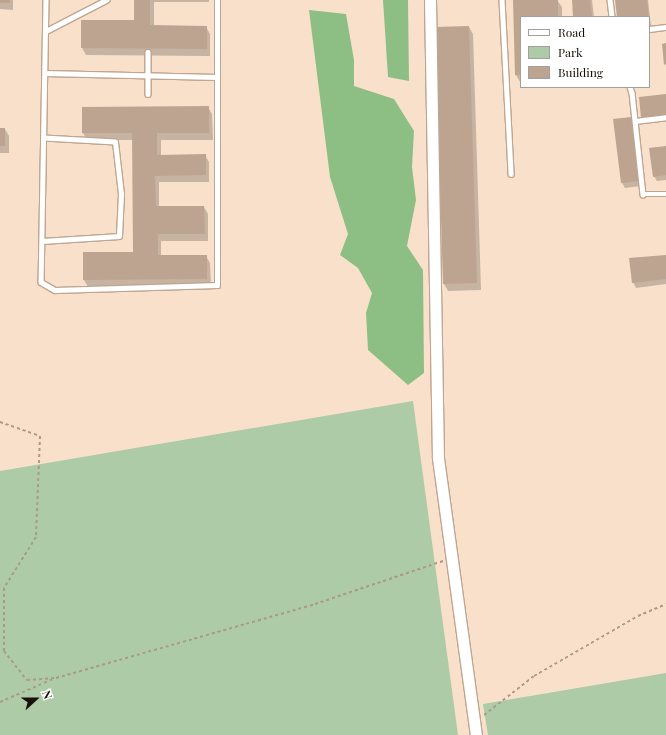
<!DOCTYPE html>
<html>
<head>
<meta charset="utf-8">
<style>
  body { margin:0 }
  #map { position:relative; width:666px; height:735px; overflow:hidden; background:#f9e0ca; font-family:"Playfair Display",serif }
  div>[style] { position:absolute }
  .green>* { inset:0; background:#adcba7 }
  .forest>* { inset:0; background:#8dbf84 }
  .shadow>* { inset:0; background:#0003 }
  .building>* { inset:0; background:#bca490 }
  .path>* { height:2px; margin-top:-1px; transform-origin:0; background:repeating-linear-gradient(90deg,#ac9988 0 3px,transparent 0 6px) }
  .roads { filter:drop-shadow(1px 0 #bea692) drop-shadow(-1px 0 #bea692) drop-shadow(0 1px #bea692) drop-shadow(0 -1px #bea692) }
  .service>* { height:4.5px; margin:-2.25px; padding:0 2.25px; transform-origin:2.25px; border-radius:2.25px; background:#fff }
  .tertiary>* { height:11px; margin:-5.5px; padding:0 5.5px; transform-origin:5.5px; border-radius:5.5px; background:#fff }
  span { translate:-50% -50%; white-space:nowrap; text-align:center; line-height:1.15; -webkit-text-stroke:3.5px #fff; paint-order:stroke }
  .legend { position:absolute; left:520px; top:16px; width:130px; height:72px; box-sizing:border-box; background:#fff; border:1px solid #a39f9d; margin:0; padding:5px 7px; list-style:none; font-size:12px; color:#181009 }
  .legend li { display:flex; align-items:center; gap:8px; height:20px }
  .legend b { width:20px; border:1px solid #a39f9d }
  .north { position:absolute; left:16px; top:679px; width:40px; height:40px; -webkit-text-stroke:3px #fff; paint-order:stroke; rotate:69deg; font-size:11px; font-weight:700; line-height:16px; text-align:center; color:#181009 }
  .north::after { content:''; display:block; margin:auto; width:14px; height:18px; background:#181009; clip-path:polygon(50% 0,100% 100%,50% 72%,0 100%) }
</style>
</head>
<body>
<div id="map">
  <div class="green">
    <div style="clip-path:polygon(413px 401px,458px 735px,0 735px,0 471px)"></div>
    <div style="clip-path:polygon(666px 673px,666px 735px,488px 735px,483px 704px)"></div>
  </div>
  <div class="forest">
    <div style="clip-path:polygon(383px 0,408px 0,409px 81px,388px 77px)"></div>
    <div style="clip-path:polygon(309px 10px,346px 14px,354px 60px,354px 86px,394px 99px,414px 131px,412px 167px,416px 200px,407px 246px,423px 270px,424px 373px,408px 385px,368px 350px,366px 313px,372px 293px,358px 268px,340px 255px,348px 234px,330px 177px)"></div>
  </div>
  <div class="shadow">
    <div style="clip-path:polygon(0 0,13px 0,13px 10px,0 9px)"></div>
    <div style="clip-path:polygon(135px 0,209px 0,209px 2px,154px 2px,154px 26px,206px 27px,210px 34px,210px 56px,86px 55px,82px 48px,135px 21px)"></div>
    <div style="clip-path:polygon(557px 0,562px 7px,562px 17px,521px 17px,520px 82px,516px 75px,514px 1px)"></div>
    <div style="clip-path:polygon(573px 0,592px 0,594px 17px,574px 17px)"></div>
    <div style="clip-path:polygon(616px 0,648px 0,651px 26px,649px 26px,649px 17px,618px 17px)"></div>
    <div style="clip-path:polygon(469px 27px,473px 34px,481px 290px,448px 291px,444px 284px)"></div>
    <div style="clip-path:polygon(666px 95px,666px 120px,645px 123px,642px 117px)"></div>
    <div style="clip-path:polygon(208px 107px,212px 114px,213px 140px,161px 140px,161px 156px,205px 155px,209px 162px,209px 182px,159px 182px,159px 207px,204px 207px,208px 214px,208px 241px,161px 241px,161px 256px,206px 256px,210px 263px,211px 286px,88px 287px,84px 280px,134px 253px,133px 140px,87px 140px,83px 133px)"></div>
    <div style="clip-path:polygon(630px 118px,633px 123px,641px 186px,625px 188px,622px 183px)"></div>
    <div style="clip-path:polygon(0 129px,5px 129px,9px 136px,9px 153px,0 153px)"></div>
    <div style="clip-path:polygon(666px 147px,666px 180px,657px 181px,654px 176px)"></div>
    <div style="clip-path:polygon(666px 256px,666px 284px,636px 288px,633px 282px)"></div>
  </div>
  <div class="building">
    <div style="clip-path:polygon(0 0,10px 0,10px 3px,0 3px)"></div>
    <div style="clip-path:polygon(134px 0,150px 0,150px 25px,207px 26px,207px 49px,81px 48px,81px 20px,134px 20px)"></div>
    <div style="clip-path:polygon(513px 0,558px 0,558px 17px,521px 17px,521px 75px,515px 75px)"></div>
    <div style="clip-path:polygon(572px 0,590px 0,592px 17px,573px 17px)"></div>
    <div style="clip-path:polygon(615px 0,647px 0,649px 17px,617px 17px)"></div>
    <div style="clip-path:polygon(469px 26px,477px 283px,443px 284px,435px 27px)"></div>
    <div style="clip-path:polygon(666px 43px,666px 64px,664px 65px,662px 44px)"></div>
    <div style="clip-path:polygon(666px 94px,666px 115px,641px 118px,639px 97px)"></div>
    <div style="clip-path:polygon(209px 106px,209px 133px,157px 133px,157px 155px,206px 154px,206px 175px,155px 176px,156px 206px,204px 206px,205px 234px,158px 234px,158px 255px,207px 255px,207px 279px,83px 280px,83px 252px,133px 252px,132px 133px,82px 133px,82px 107px)"></div>
    <div style="clip-path:polygon(631px 117px,639px 181px,621px 183px,613px 119px)"></div>
    <div style="clip-path:polygon(0 128px,5px 128px,5px 146px,0 146px)"></div>
    <div style="clip-path:polygon(666px 146px,666px 175px,653px 177px,649px 148px)"></div>
    <div style="clip-path:polygon(666px 255px,666px 279px,632px 283px,629px 258px)"></div>
  </div>
  <div class="path">
    <div style="left:0;top:422px;width:42px;rotate:19.3deg"></div>
    <div style="left:40px;top:436px;width:101px;rotate:92.3deg"></div>
    <div style="left:36px;top:537px;width:60px;rotate:122.1deg"></div>
    <div style="left:4px;top:588px;width:63px;rotate:90deg"></div>
    <div style="left:4px;top:651px;width:37px;rotate:52deg"></div>
    <div style="left:27px;top:680px;width:29px;rotate:-4deg"></div>
    <div style="left:56px;top:678px;width:269px;rotate:-15.9deg"></div>
    <div style="left:315px;top:604px;width:135px;rotate:-18.6deg"></div>
    <div style="left:0;top:702px;width:58px;rotate:-23.5deg"></div>
    <div style="left:484px;top:715px;width:63px;rotate:-38deg"></div>
    <div style="left:534px;top:676px;width:120px;rotate:-30deg"></div>
    <div style="left:638px;top:616px;width:30px;rotate:-23deg"></div>
  </div>
  <div class="roads">
    <div class="service">
      <div style="left:46px;top:0;width:282px;rotate:91deg"></div>
      <div style="left:41px;top:282px;width:16px;rotate:30deg"></div>
      <div style="left:55px;top:290px;width:162px;rotate:-1.8deg"></div>
      <div style="left:217px;top:285px;width:285px;rotate:-90deg"></div>
      <div style="left:502px;top:0;width:174px;rotate:87deg"></div>
      <div style="left:610px;top:0;width:17px;rotate:83deg"></div>
      <div style="left:649px;top:29px;width:17px;rotate:-7deg"></div>
      <div style="left:46px;top:31px;width:68px;rotate:-27.3deg"></div>
      <div style="left:148px;top:52px;width:42px;rotate:90deg"></div>
      <div style="left:45px;top:73px;width:172px;rotate:1.3deg"></div>
      <div style="left:630px;top:87px;width:6px;rotate:72deg"></div>
      <div style="left:632px;top:93px;width:102px;rotate:83.8deg"></div>
      <div style="left:643px;top:194px;width:23px"></div>
      <div style="left:635px;top:121px;width:31px;rotate:-7deg"></div>
      <div style="left:42px;top:241px;width:77px;rotate:-3.7deg"></div>
      <div style="left:119px;top:236px;width:42px;rotate:-87.3deg"></div>
      <div style="left:121px;top:194px;width:52px;rotate:-96.6deg"></div>
      <div style="left:115px;top:142px;width:71px;rotate:-176.8deg"></div>
    </div>
    <div class="tertiary">
      <div style="left:430px;top:0;width:458px;rotate:89deg"></div>
      <div style="left:438px;top:458px;width:280px;rotate:82.2deg"></div>
    </div>
  </div>
  <ul class="legend">
  <li><b style="height:5px;background:#fff"></b>Road</li>
  <li><b style="height:11px;background:#adcba7"></b>Park</li>
  <li><b style="height:11px;background:#bca490"></b>Building</li>
  </ul>
  <div class="north">N</div>
</div>
</body>
</html>
